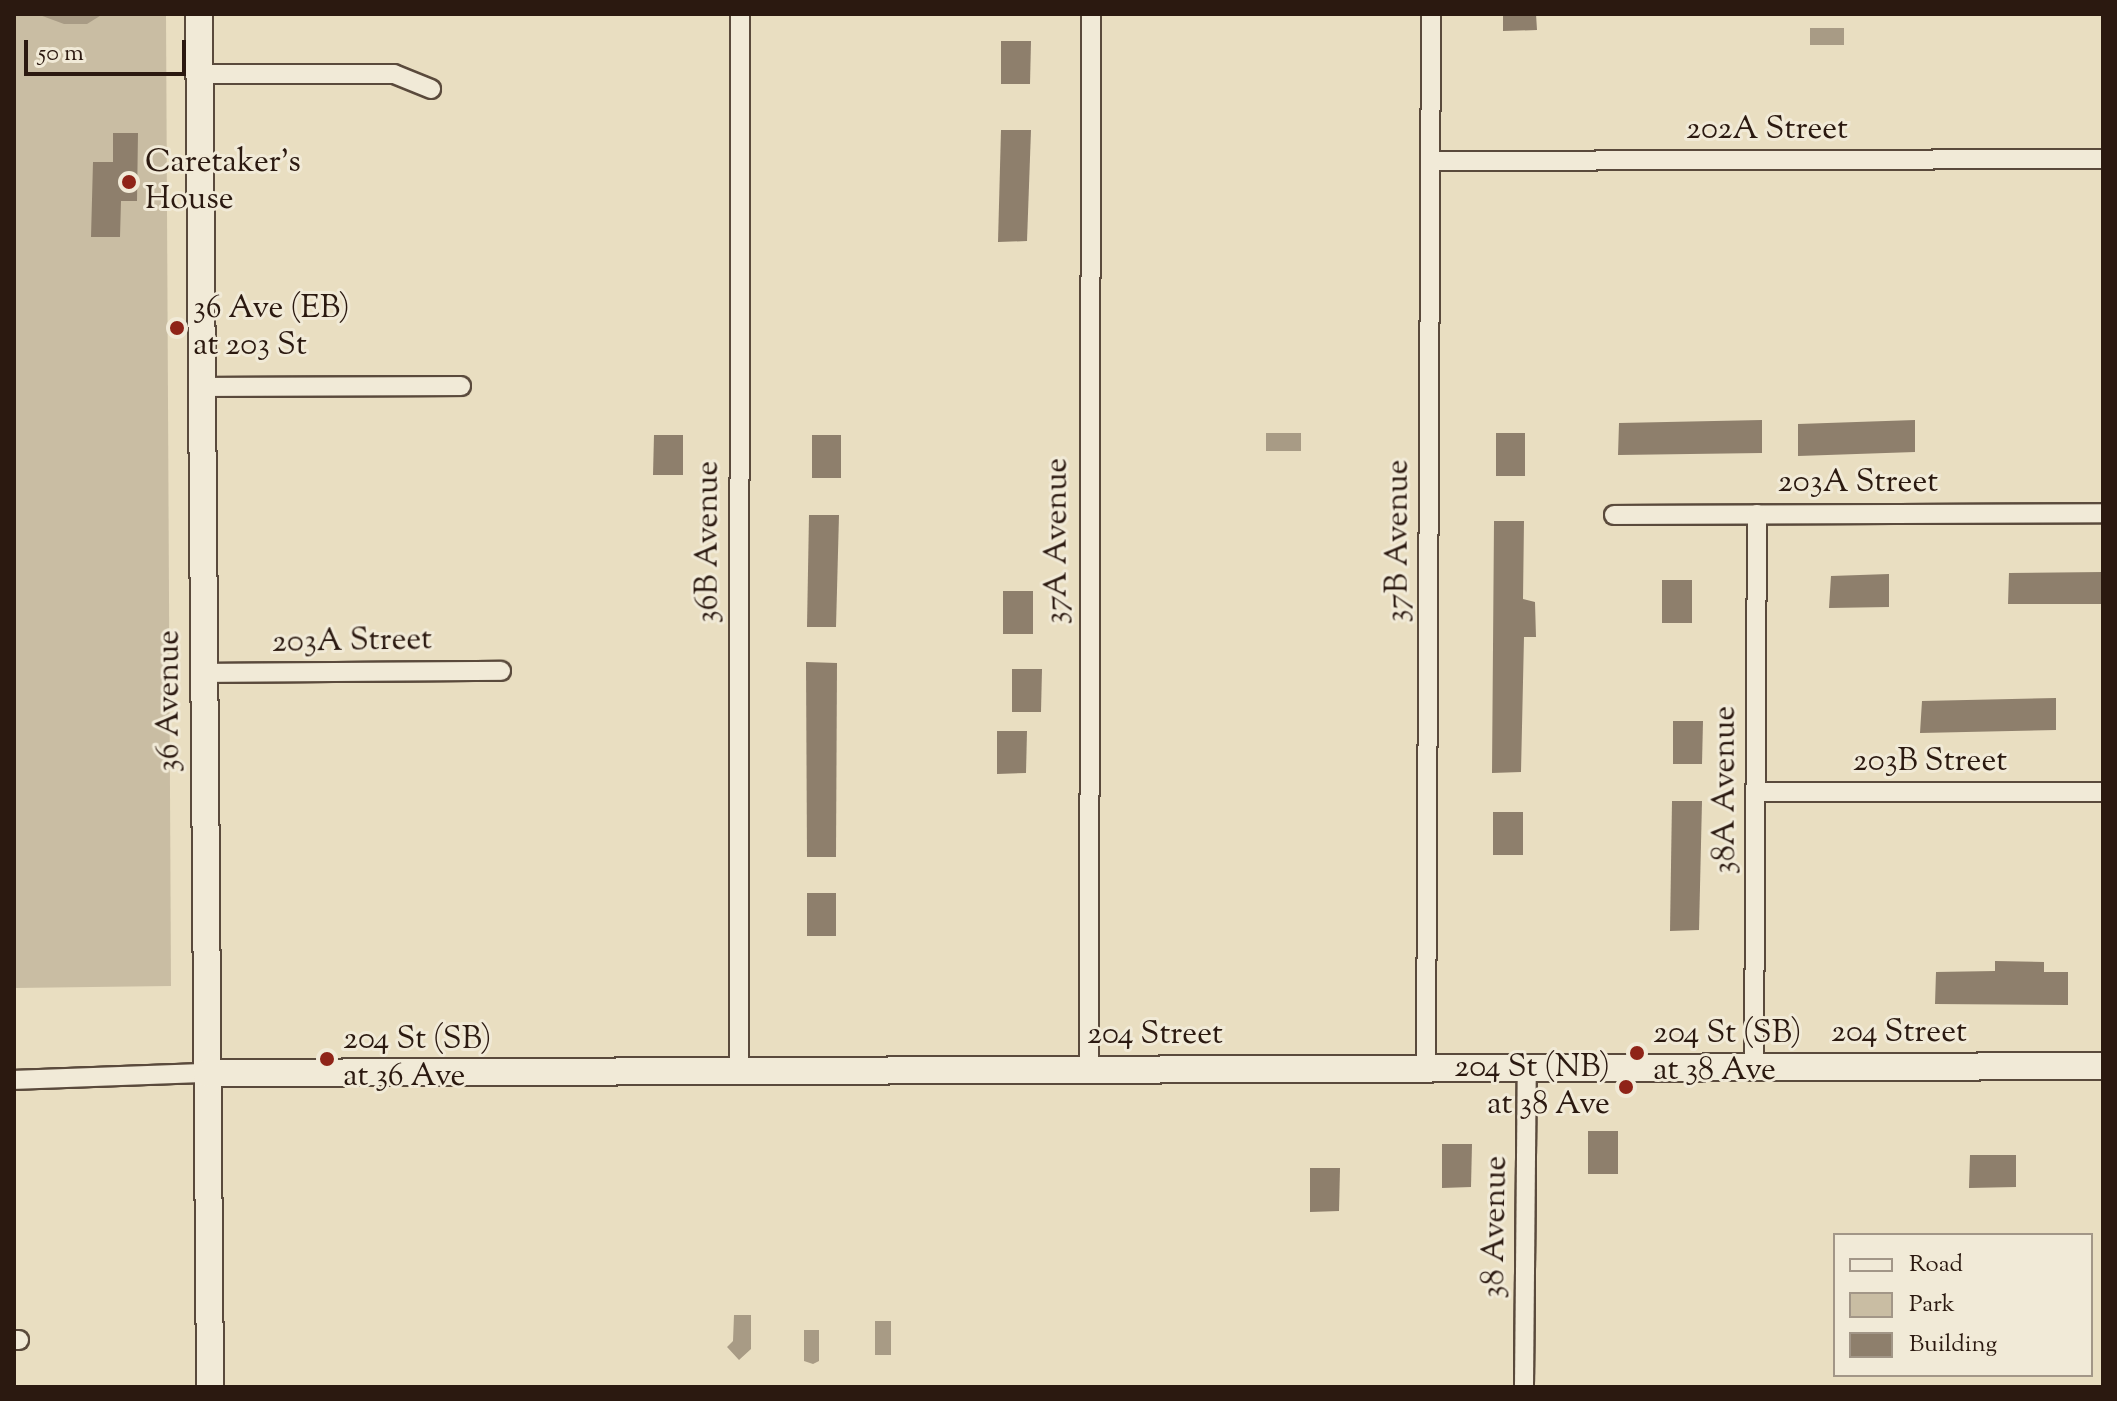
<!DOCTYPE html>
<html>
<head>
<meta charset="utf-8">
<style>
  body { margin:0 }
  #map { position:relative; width:2117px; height:1401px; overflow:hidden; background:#e9dec1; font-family:"Sorts Mill Goudy",serif }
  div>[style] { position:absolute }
  .green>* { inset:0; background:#c9bda3 }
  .water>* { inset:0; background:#a89b85 }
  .building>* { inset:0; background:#8e7f6c }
  .roads { filter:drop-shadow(2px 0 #5a4a3c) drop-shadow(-2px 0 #5a4a3c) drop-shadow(0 2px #5a4a3c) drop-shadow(0 -2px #5a4a3c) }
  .street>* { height:18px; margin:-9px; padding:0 9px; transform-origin:9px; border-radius:9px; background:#f1ead7 }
  .secondary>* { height:26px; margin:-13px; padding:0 13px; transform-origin:13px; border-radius:13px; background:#f1ead7 }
  .dots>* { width:22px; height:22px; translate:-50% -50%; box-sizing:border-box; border:4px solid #f1ead7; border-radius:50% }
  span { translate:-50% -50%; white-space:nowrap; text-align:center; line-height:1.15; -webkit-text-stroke:6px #f1ead7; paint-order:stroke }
  .street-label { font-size:32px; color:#2b1910 }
  .poi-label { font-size:32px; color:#2b1910 }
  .left { translate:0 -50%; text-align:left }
  .right { translate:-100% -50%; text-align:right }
  .frame { position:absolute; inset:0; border:16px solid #2b1910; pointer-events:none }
  .legend { position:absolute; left:1833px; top:1233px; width:260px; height:144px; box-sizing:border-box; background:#f1ead7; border:2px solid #a29687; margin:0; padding:10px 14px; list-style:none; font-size:24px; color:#2b1910 }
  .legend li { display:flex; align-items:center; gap:16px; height:40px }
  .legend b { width:40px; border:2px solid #a29687 }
  .scale { position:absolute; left:24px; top:40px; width:162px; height:36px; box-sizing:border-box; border:4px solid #2b1910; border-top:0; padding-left:10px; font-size:24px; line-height:28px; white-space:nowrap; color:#2b1910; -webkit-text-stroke:6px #f1ead7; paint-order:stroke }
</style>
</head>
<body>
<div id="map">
  <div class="green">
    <div style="clip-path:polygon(14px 14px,166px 14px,171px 986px,14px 988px)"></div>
  </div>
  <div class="water">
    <div style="clip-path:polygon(37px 14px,103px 14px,87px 24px,64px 24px)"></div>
    <div style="clip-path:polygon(1810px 28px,1844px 28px,1844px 45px,1810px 45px)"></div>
    <div style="clip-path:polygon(1266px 433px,1301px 433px,1301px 451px,1266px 451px)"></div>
    <div style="clip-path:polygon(734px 1315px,751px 1315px,751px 1349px,739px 1360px,727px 1347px,733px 1341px)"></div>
    <div style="clip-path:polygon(875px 1321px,891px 1321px,891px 1355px,875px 1355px)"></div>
    <div style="clip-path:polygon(804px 1330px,819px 1330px,819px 1361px,813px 1364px,804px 1361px)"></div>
  </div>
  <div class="building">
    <div style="clip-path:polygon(1503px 14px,1536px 14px,1537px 30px,1503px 31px)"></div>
    <div style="clip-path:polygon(1001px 41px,1031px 41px,1030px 84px,1001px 84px)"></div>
    <div style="clip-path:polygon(1001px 130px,1031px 130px,1027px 241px,998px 242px)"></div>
    <div style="clip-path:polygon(113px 133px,138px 133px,137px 201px,121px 201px,120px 237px,91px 237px,93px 162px,113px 162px)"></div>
    <div style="clip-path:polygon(1762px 420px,1762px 453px,1618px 455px,1619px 423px)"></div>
    <div style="clip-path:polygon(1915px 420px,1915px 452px,1798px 456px,1798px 424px)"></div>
    <div style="clip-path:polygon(1496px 433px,1525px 433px,1525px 476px,1496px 476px)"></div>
    <div style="clip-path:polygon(654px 435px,683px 435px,683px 475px,653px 475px)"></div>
    <div style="clip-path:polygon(812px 435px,841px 435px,841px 478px,812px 478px)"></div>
    <div style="clip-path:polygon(809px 515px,839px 515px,836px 627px,807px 627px)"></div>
    <div style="clip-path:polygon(1494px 521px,1524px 521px,1523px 599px,1535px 602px,1536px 637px,1524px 637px,1521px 772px,1492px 773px)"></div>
    <div style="clip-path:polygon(2103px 572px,2103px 604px,2008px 604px,2009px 573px)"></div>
    <div style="clip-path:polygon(1889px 574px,1889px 607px,1829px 608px,1831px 576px)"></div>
    <div style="clip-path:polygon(1662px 580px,1692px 580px,1692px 623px,1662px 623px)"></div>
    <div style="clip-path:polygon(1003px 591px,1033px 591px,1033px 634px,1003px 634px)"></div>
    <div style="clip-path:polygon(806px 662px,837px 663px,836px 857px,807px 857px)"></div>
    <div style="clip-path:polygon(1012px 669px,1042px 669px,1041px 712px,1012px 712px)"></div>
    <div style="clip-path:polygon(2056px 698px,2056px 730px,1920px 733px,1922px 701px)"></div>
    <div style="clip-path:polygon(1673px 721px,1703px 721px,1702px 764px,1673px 764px)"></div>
    <div style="clip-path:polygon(997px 731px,1027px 731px,1026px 773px,997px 774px)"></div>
    <div style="clip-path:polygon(1672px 801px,1702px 801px,1699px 930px,1670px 931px)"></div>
    <div style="clip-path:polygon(1493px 812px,1523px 812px,1523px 855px,1493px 855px)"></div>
    <div style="clip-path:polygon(807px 893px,836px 893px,836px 936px,807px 936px)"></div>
    <div style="clip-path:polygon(1995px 961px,2044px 962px,2044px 972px,2068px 972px,2068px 1005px,1935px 1004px,1936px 972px,1995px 971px)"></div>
    <div style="clip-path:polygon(1588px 1131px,1618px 1131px,1618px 1174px,1588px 1174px)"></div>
    <div style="clip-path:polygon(1442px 1144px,1472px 1144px,1471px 1187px,1442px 1188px)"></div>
    <div style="clip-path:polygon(1970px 1155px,2016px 1155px,2016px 1187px,1969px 1188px)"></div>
    <div style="clip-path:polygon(1310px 1168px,1340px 1168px,1339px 1211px,1310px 1212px)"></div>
  </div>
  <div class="roads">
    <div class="street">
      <div style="left:199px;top:74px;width:195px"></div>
      <div style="left:394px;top:74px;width:40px;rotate:22deg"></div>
      <div style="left:1431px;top:161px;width:672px;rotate:-0.17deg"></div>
      <div style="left:201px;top:387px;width:260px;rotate:-0.2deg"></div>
      <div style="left:1614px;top:515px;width:489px;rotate:-0.2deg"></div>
      <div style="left:203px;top:673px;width:298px;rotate:-0.4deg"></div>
      <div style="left:1756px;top:792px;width:347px"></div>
      <div style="left:1754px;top:1067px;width:553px;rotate:-89.69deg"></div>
      <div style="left:1426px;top:1068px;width:1054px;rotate:-89.73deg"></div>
      <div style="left:1089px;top:1069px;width:1055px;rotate:-89.89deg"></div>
      <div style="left:739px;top:1070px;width:1056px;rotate:-89.95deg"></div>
      <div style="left:14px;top:1080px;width:193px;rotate:-2.1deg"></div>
      <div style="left:14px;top:1340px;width:5px"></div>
      <div style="left:1524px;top:1387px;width:319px;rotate:-89.5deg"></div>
    </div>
    <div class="secondary">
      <div style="left:199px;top:14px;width:1373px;rotate:89.54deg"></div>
      <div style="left:207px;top:1073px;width:1896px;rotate:-0.21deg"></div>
    </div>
  </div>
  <div class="dots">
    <div style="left:129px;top:182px;background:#8f2418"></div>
    <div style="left:177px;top:328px;background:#8f2418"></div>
    <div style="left:1637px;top:1053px;background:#8f2418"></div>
    <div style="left:327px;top:1059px;background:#8f2418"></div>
    <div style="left:1626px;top:1087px;background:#8f2418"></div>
  </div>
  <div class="street-label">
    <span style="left:1767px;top:130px">202A Street</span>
    <span style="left:1858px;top:483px">203A Street</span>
    <span style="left:1058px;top:541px;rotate:-90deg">37A Avenue</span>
    <span style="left:1399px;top:541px;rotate:-90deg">37B Avenue</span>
    <span style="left:709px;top:542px;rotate:-90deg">36B Avenue</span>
    <span style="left:352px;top:642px;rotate:-1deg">203A Street</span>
    <span style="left:170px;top:701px;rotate:-90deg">36 Avenue</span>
    <span style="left:1930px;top:762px">203B Street</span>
    <span style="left:1726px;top:790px;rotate:-90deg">38A Avenue</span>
    <span style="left:1899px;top:1033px">204 Street</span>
    <span style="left:1155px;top:1035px">204 Street</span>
    <span style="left:1496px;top:1227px;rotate:-89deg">38 Avenue</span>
  </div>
  <div class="poi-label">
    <span class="left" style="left:145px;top:182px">Caretaker's<br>House</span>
    <span class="left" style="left:193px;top:328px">36 Ave (EB)<br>at 203 St</span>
    <span class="left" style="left:1653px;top:1053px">204 St (SB)<br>at 38 Ave</span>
    <span class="left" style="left:343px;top:1059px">204 St (SB)<br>at 36 Ave</span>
    <span class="right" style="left:1610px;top:1087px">204 St (NB)<br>at 38 Ave</span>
  </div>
  <div class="frame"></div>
  <ul class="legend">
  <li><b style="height:10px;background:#f1ead7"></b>Road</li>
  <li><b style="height:22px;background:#c9bda3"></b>Park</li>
  <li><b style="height:22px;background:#8e7f6c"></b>Building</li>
  </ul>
  <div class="scale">50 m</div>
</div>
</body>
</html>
